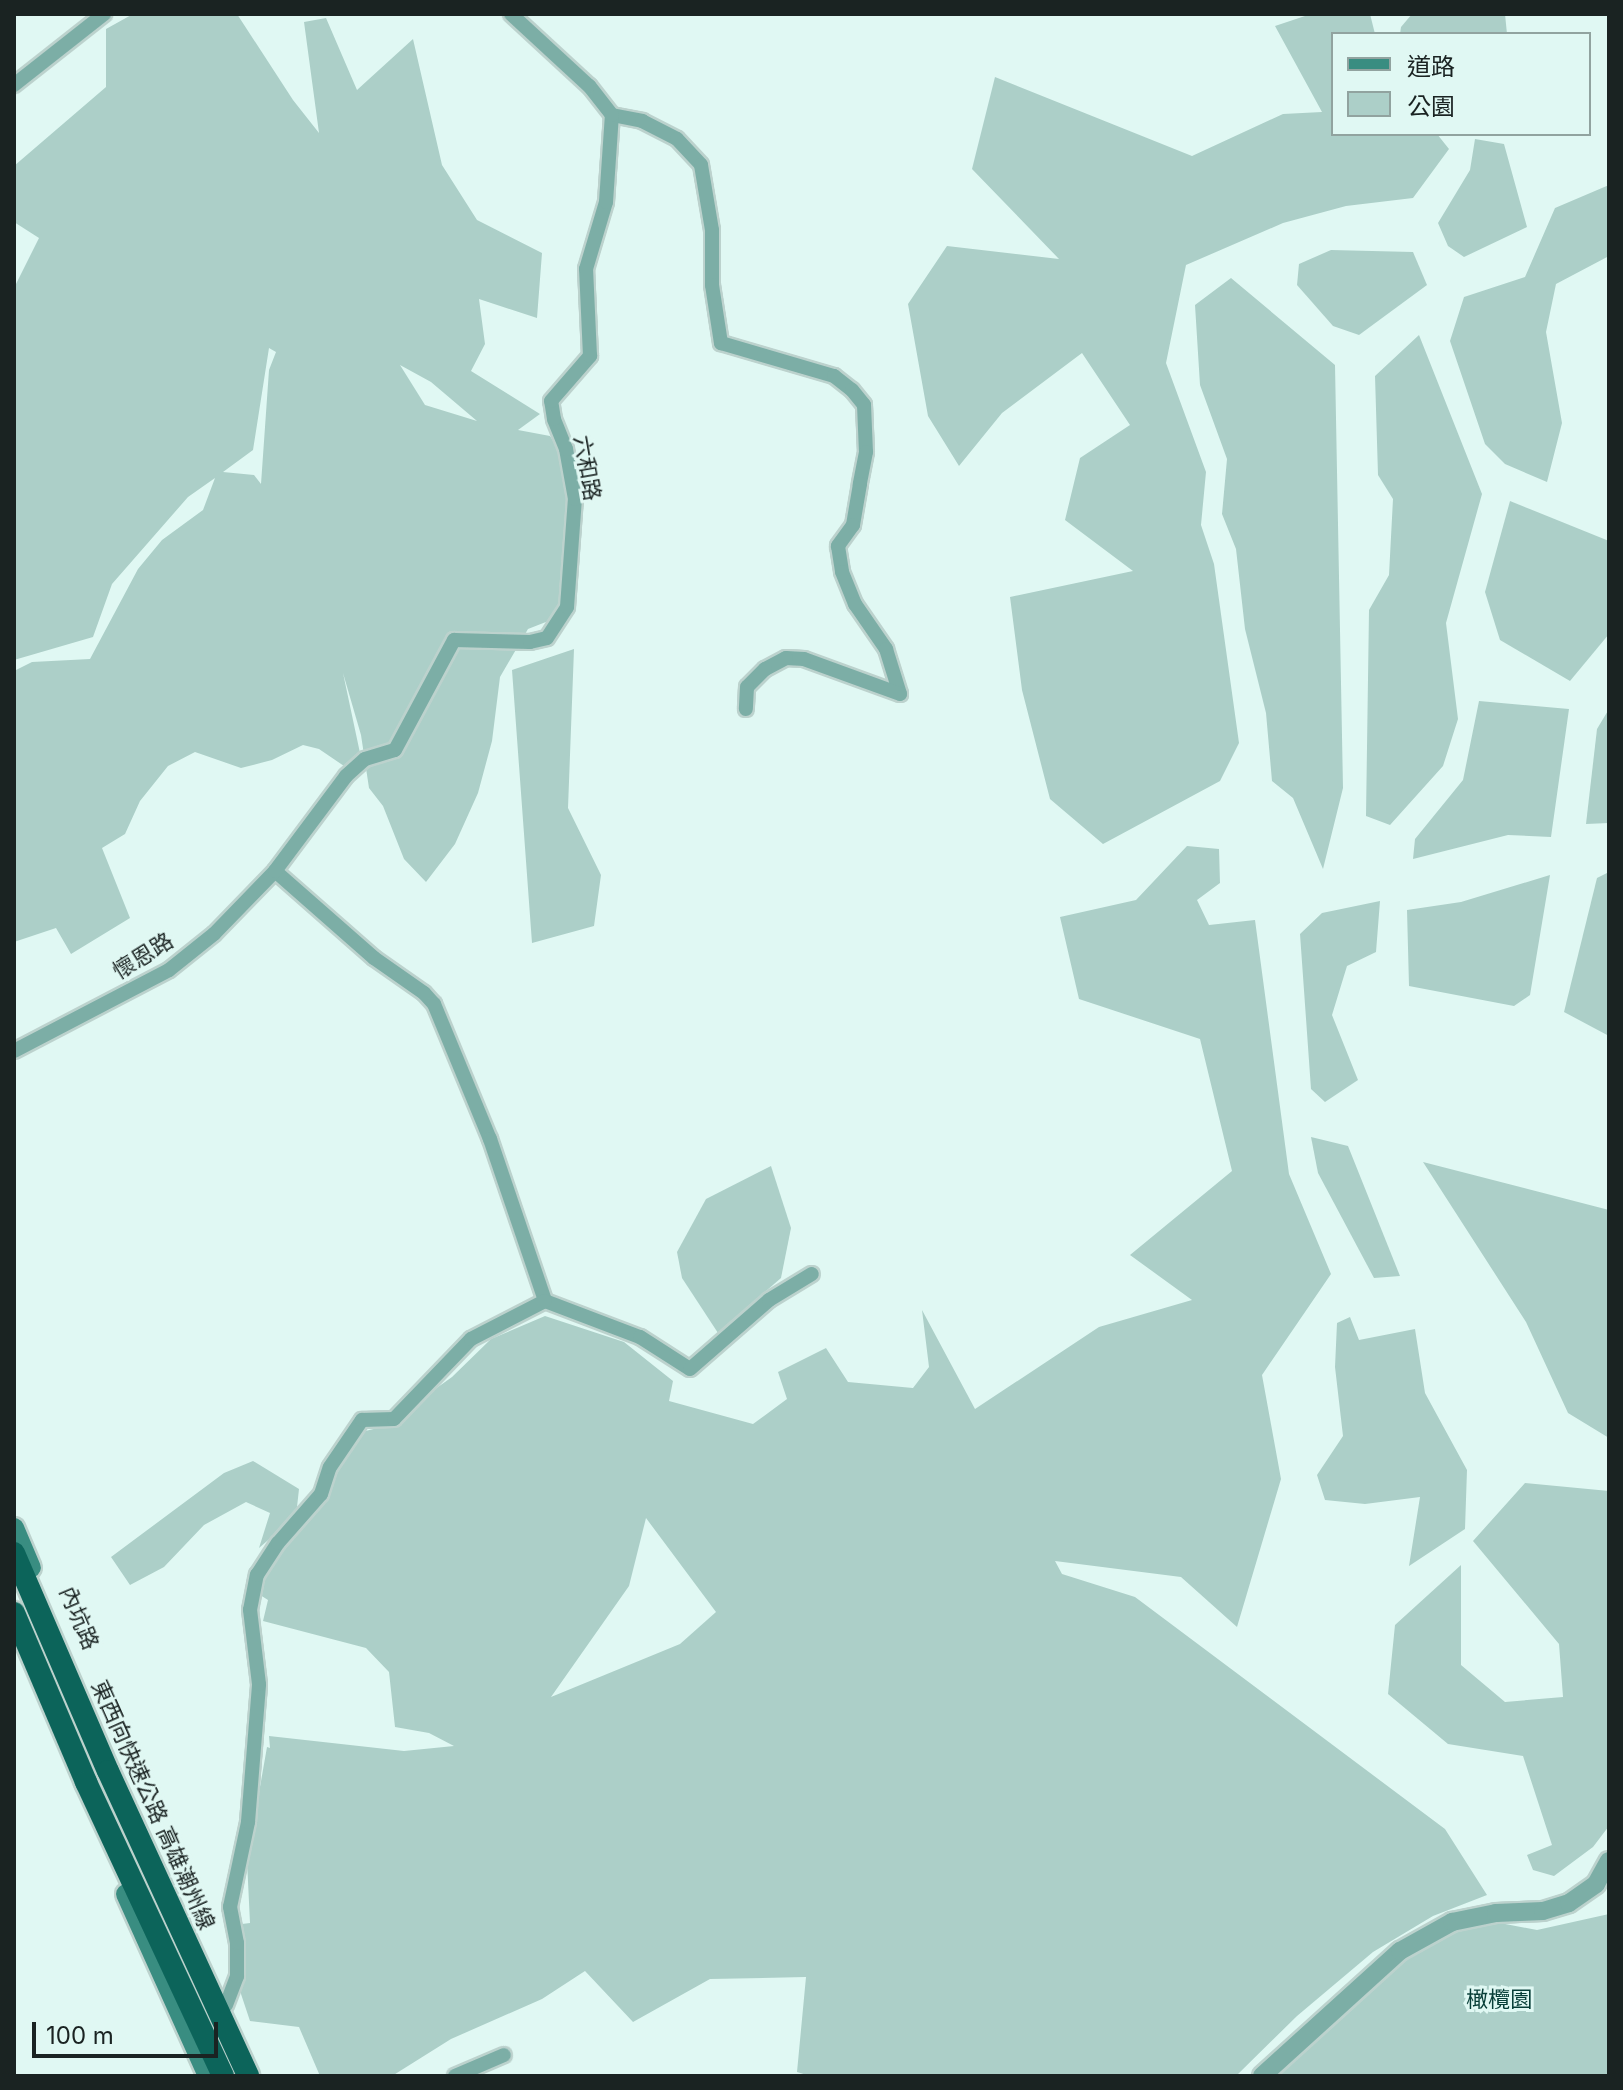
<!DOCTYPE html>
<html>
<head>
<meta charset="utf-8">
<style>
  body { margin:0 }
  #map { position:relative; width:1623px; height:2090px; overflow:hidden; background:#e0f8f3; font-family:Inter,"Noto Sans TC",sans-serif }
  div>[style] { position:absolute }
  .green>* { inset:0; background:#accfc8 }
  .roads { filter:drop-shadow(2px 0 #bcd2cd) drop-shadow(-2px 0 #bcd2cd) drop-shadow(0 2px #bcd2cd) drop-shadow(0 -2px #bcd2cd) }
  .minor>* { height:14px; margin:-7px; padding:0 7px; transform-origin:7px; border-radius:7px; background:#7caea6 }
  .tertiary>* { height:18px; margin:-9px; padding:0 9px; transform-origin:9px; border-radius:9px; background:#7caea6 }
  .secondary>* { height:20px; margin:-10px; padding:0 10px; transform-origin:10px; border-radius:10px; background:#398d81 }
  .trunk>* { height:22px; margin:-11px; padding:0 11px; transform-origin:11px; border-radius:11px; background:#0c645a }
  span { translate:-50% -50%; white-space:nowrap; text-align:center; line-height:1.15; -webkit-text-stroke:6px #e0f8f3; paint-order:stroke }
  .street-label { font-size:22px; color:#1a2322 }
  .park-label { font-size:22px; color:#073e37 }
  .frame { position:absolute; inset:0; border:16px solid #1a2322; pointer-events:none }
  .legend { position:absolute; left:1331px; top:32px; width:260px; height:104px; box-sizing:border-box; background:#e0f8f3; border:2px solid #91a39f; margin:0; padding:10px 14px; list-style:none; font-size:24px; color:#1a2322 }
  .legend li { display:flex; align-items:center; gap:16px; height:40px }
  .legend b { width:40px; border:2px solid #91a39f }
  .scale { position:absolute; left:32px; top:2022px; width:186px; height:36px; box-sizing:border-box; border:4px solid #1a2322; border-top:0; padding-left:10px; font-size:24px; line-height:28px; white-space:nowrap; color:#1a2322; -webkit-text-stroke:6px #e0f8f3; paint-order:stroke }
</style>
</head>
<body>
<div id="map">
  <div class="green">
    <div style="clip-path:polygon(evenodd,133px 14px,237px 14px,293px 100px,319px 133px,304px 22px,326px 18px,357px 90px,413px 39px,442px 165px,477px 220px,542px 253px,537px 318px,479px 299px,485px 344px,471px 371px,540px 414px,518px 430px,550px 436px,570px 466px,561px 600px,551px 620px,528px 629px,500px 677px,492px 741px,478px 793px,455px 844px,426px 882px,404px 859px,383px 806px,369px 788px,361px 735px,343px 673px,360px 753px,344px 766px,319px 749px,303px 745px,272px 760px,241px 768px,195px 752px,168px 766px,140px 801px,125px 834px,102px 848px,130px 918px,71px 954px,56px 928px,14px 942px,14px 671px,32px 662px,90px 659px,138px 569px,162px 540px,203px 510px,215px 478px,188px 497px,112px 584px,93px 637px,14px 660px,14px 288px,39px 238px,14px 222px,14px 166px,106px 87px,106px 29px,133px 14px,269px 348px,276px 352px,269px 370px,261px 484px,254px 475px,223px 472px,253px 450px,269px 348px,133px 14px,400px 365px,431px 382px,477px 421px,425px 405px,400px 365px)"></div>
    <div style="clip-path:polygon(1311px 14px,1370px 14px,1375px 34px,1333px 34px,1333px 134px,1437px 134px,1449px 149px,1413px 198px,1346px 206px,1283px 223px,1186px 265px,1166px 363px,1206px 472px,1201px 525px,1214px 564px,1239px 743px,1220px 781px,1103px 844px,1050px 799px,1022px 690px,1010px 597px,1133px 571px,1065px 520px,1080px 458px,1130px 425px,1082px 353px,1002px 413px,959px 466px,928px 416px,908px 304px,947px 246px,1059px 259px,972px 169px,995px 77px,1192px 156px,1283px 114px,1322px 112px,1275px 26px)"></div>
    <div style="clip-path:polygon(1412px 14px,1505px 14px,1507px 34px,1400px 34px,1401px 27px)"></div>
    <div style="clip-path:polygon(1475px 139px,1504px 144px,1527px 227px,1464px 257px,1448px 246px,1438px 223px,1470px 170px)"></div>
    <div style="clip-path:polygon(1609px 185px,1609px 256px,1556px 284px,1546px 332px,1562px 423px,1547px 482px,1505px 464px,1485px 444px,1450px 341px,1464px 297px,1525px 277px,1555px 208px)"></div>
    <div style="clip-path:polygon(1331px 250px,1413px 252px,1427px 285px,1359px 335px,1333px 326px,1297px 285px,1299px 264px)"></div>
    <div style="clip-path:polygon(1231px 278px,1335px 365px,1343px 788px,1323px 869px,1293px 798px,1272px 781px,1266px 713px,1245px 629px,1236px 549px,1222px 514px,1227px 459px,1200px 385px,1195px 305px)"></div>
    <div style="clip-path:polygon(1419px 335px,1482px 494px,1446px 623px,1458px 719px,1443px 766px,1390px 825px,1366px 816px,1369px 610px,1389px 575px,1393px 499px,1378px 475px,1375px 376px)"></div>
    <div style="clip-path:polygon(1510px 501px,1609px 541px,1609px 634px,1570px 681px,1500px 640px,1485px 592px)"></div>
    <div style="clip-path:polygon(574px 649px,568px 808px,601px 875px,594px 926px,532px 943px,512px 670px)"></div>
    <div style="clip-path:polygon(1479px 701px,1569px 709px,1551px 837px,1508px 835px,1413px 859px,1415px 839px,1463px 780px)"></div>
    <div style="clip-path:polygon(1609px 709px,1609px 823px,1586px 824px,1597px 729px)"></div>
    <div style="clip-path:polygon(evenodd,1187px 846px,1219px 849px,1220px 883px,1197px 900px,1209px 925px,1255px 920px,1289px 1174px,1331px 1274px,1262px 1375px,1281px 1479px,1237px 1627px,1181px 1577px,1055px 1561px,1062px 1574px,1135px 1597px,1445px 1829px,1487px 1895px,1433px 1916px,1373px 1952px,1297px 2016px,1236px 2076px,810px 2076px,797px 2072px,806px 1977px,710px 1979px,633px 2022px,585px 1971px,542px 1999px,451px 2039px,392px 2076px,320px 2076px,299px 2027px,250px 2021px,241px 1994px,242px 1924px,250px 1923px,247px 1861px,267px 1747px,270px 1748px,269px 1736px,404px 1751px,454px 1746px,429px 1733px,395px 1727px,389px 1672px,366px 1648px,263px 1621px,268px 1600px,257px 1593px,276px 1556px,306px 1522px,361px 1432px,382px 1427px,452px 1377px,491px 1339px,545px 1316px,624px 1342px,673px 1381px,669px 1401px,753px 1424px,787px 1399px,778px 1372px,826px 1348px,848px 1382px,913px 1388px,929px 1367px,922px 1310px,975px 1409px,1099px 1327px,1192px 1300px,1130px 1255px,1232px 1171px,1200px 1039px,1079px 999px,1060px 917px,1136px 900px,1187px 846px,646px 1518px,716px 1612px,680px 1644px,551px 1697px,629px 1586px,646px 1518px)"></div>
    <div style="clip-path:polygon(1609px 872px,1609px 1036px,1564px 1012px,1597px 878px)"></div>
    <div style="clip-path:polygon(1550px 875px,1530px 995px,1514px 1006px,1409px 986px,1407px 910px,1461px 902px)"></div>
    <div style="clip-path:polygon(1380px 901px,1376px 952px,1347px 966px,1332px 1015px,1358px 1080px,1325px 1102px,1311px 1089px,1300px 934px,1322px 913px)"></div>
    <div style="clip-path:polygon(1311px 1137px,1348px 1146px,1400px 1276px,1374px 1278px,1318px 1173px)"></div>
    <div style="clip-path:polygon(1423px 1162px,1609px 1210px,1609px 1438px,1568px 1413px,1526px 1322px)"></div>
    <div style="clip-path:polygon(771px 1166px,791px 1228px,781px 1278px,718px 1333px,682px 1278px,677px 1252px,706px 1199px)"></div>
    <div style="clip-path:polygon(1350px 1317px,1359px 1340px,1415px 1329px,1425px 1393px,1467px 1470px,1465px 1529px,1409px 1566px,1420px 1497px,1365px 1504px,1325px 1500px,1317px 1475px,1343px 1436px,1335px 1367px,1337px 1323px)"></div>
    <div style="clip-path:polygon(253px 1461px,299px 1489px,296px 1516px,259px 1548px,270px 1513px,246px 1502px,204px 1525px,164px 1567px,130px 1585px,111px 1557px,224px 1473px)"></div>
    <div style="clip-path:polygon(1525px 1483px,1609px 1491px,1609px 1826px,1593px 1847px,1554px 1876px,1533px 1870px,1527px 1855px,1552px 1845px,1523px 1756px,1448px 1744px,1388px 1694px,1395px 1625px,1461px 1565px,1461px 1665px,1505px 1702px,1563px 1697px,1559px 1644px,1473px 1541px)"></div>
    <div style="clip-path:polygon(1609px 1914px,1609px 2076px,1275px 2076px,1338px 2009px,1440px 1934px,1500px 1923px,1537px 1930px)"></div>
  </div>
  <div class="roads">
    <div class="minor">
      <div style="left:14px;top:85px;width:115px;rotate:-38.3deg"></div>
      <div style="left:612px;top:115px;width:31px;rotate:11deg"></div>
      <div style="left:642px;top:121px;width:39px;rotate:27deg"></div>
      <div style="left:677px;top:139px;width:35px;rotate:47deg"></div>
      <div style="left:701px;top:165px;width:66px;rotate:80.4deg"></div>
      <div style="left:712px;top:230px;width:55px;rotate:90deg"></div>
      <div style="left:712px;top:285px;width:59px;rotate:81.2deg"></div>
      <div style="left:721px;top:343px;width:118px;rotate:16.3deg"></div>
      <div style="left:834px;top:376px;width:23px;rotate:38deg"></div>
      <div style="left:852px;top:390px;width:19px;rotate:51deg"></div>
      <div style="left:864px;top:405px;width:47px;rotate:87.6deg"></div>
      <div style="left:866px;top:452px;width:33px;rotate:101deg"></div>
      <div style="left:860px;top:484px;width:42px;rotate:99.7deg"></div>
      <div style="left:853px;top:525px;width:26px;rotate:126deg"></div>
      <div style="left:838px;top:546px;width:26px;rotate:81deg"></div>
      <div style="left:842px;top:572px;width:35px;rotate:68deg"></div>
      <div style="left:855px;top:604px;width:55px;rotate:55.4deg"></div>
      <div style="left:886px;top:649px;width:47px;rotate:72.7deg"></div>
      <div style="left:900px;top:694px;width:102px;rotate:-160deg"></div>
      <div style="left:804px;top:659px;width:18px;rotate:-177deg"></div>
      <div style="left:786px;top:658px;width:24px;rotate:152deg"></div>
      <div style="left:765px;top:669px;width:25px;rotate:135deg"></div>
      <div style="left:747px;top:687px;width:22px;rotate:93deg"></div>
      <div style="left:275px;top:871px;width:132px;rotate:41.3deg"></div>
      <div style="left:374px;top:958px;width:61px;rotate:35deg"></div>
      <div style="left:424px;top:993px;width:15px;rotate:48deg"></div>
      <div style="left:434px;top:1004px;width:146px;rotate:67.5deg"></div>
      <div style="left:490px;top:1139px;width:171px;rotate:71.2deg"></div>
      <div style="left:14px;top:1051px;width:175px;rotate:-27.6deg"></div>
      <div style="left:169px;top:970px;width:58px;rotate:-38.7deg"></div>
      <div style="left:214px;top:934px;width:88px;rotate:-45.9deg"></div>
      <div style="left:275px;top:871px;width:119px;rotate:-53.2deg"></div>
      <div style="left:346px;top:776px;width:25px;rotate:-42deg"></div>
      <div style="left:365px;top:759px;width:31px;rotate:-17deg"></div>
      <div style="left:395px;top:750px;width:125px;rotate:-61.8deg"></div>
      <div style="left:454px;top:640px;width:76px;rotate:1.5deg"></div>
      <div style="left:530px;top:642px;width:17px;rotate:-13deg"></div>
      <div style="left:547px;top:638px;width:37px;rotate:-57deg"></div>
      <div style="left:567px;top:607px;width:108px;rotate:-85.8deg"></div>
      <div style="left:575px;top:499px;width:51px;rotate:-100.2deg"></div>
      <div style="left:566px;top:449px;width:32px;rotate:-112deg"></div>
      <div style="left:554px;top:419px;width:18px;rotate:-99deg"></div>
      <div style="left:551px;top:401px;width:60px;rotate:-49.1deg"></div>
      <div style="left:590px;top:356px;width:87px;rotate:-92.6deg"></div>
      <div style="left:586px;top:269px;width:70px;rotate:-73.4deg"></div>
      <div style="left:606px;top:202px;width:87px;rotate:-86.1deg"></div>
      <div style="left:612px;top:115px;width:37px;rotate:-128deg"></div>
      <div style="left:589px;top:86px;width:106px;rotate:-137.3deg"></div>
      <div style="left:545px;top:1301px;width:102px;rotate:20.8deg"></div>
      <div style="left:640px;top:1337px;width:59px;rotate:32.6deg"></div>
      <div style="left:690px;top:1369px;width:105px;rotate:-41.1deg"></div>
      <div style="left:769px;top:1300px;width:50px;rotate:-31.2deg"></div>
      <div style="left:226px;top:2005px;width:31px;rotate:-69deg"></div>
      <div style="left:237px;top:1976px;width:33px;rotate:-90deg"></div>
      <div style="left:237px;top:1943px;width:37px;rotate:-101deg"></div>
      <div style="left:230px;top:1907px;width:87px;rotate:-78deg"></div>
      <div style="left:248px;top:1822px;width:138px;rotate:-85.4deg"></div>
      <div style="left:259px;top:1684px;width:75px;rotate:-96.9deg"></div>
      <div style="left:250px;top:1610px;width:36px;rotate:-79deg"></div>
      <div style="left:257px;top:1575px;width:38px;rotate:-57deg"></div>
      <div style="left:278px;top:1543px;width:65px;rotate:-48.7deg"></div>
      <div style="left:321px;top:1494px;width:28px;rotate:-72deg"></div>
      <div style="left:330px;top:1467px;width:57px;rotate:-55.8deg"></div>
      <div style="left:362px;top:1420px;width:32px;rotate:-2deg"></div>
      <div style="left:394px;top:1419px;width:111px;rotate:-46.1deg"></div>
      <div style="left:471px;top:1339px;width:83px;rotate:-27.2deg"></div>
      <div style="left:455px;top:2076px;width:53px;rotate:-23.2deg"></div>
    </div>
    <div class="tertiary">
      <div style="left:1262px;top:2076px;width:186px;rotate:-42.2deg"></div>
      <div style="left:1400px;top:1951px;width:60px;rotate:-29.1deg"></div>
      <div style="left:1452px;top:1922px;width:45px;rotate:-11.6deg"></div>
      <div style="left:1496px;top:1913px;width:47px;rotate:-2.4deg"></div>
      <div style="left:1543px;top:1911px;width:27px;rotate:-17deg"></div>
      <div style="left:1569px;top:1903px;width:33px;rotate:-35deg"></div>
      <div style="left:1596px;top:1884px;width:26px;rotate:-61deg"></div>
    </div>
    <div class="secondary">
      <div style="left:14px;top:1528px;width:43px;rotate:67deg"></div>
      <div style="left:126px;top:1894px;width:200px;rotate:65.7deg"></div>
    </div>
    <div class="trunk">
      <div style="left:14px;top:1553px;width:237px;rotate:66.7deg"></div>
      <div style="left:108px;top:1771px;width:336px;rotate:65.3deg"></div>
      <div style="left:14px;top:1613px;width:184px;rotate:66.9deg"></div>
      <div style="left:86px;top:1782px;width:324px;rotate:65deg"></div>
    </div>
  </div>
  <div class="street-label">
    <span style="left:587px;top:468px;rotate:80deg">六和路</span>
    <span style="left:143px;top:956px;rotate:-32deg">懷恩路</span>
    <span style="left:79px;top:1618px;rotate:67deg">內坑路</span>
    <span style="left:153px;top:1805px;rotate:66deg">東西向快速公路 高雄潮州線</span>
  </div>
  <div class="park-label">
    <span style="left:1499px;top:2000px">橄欖園</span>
  </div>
  <div class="frame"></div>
  <ul class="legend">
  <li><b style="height:10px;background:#398d81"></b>道路</li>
  <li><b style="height:22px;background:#accfc8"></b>公園</li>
  </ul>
  <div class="scale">100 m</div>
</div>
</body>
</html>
